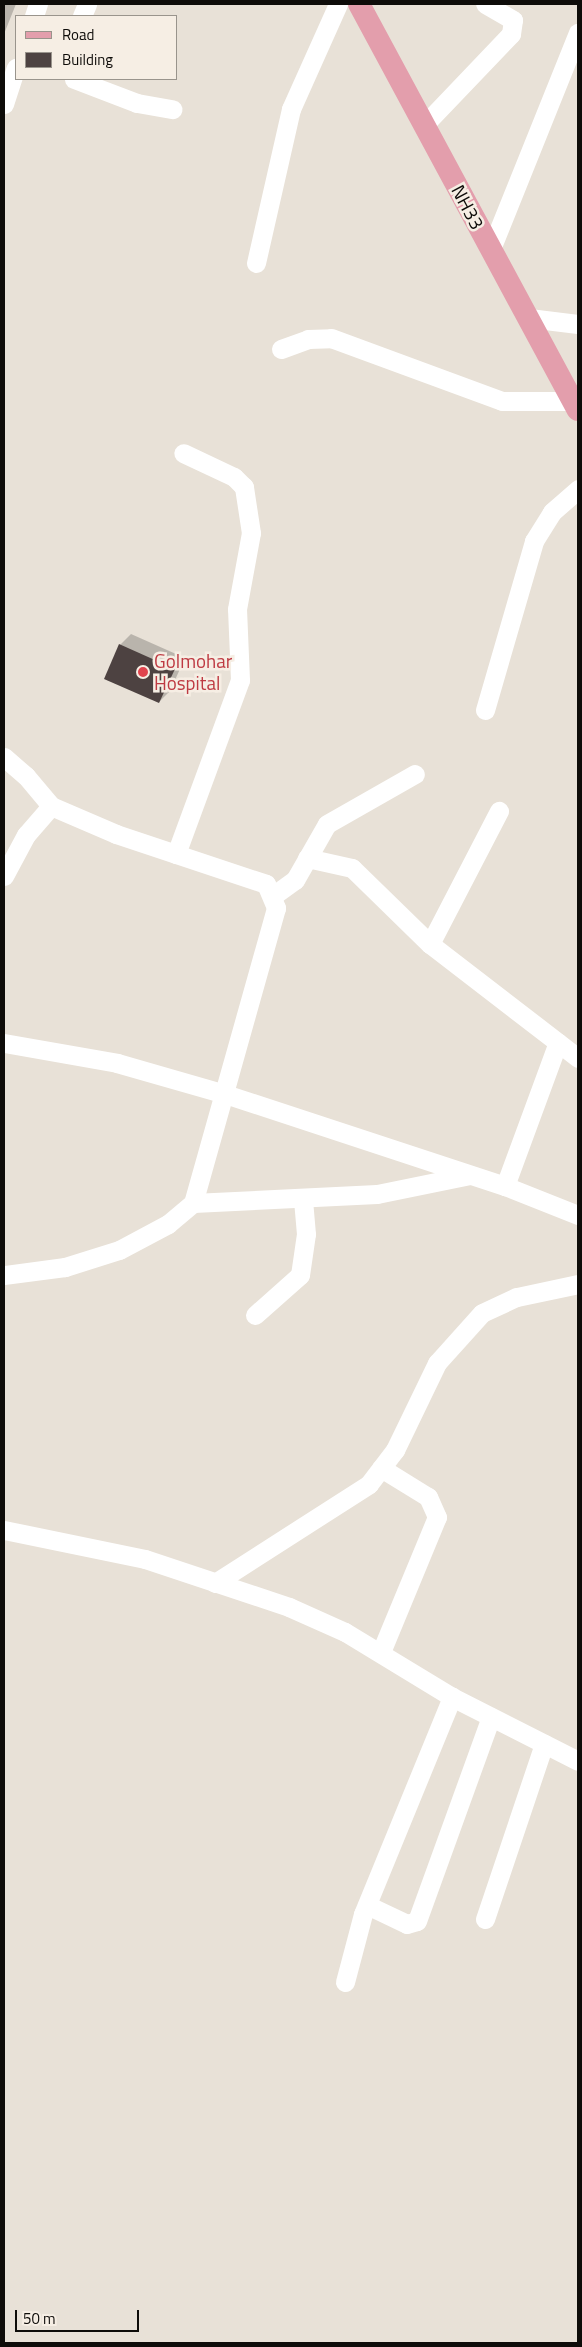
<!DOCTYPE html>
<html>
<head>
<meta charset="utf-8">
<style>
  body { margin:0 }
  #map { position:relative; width:582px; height:2347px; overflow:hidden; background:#e8e1d7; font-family:"Titillium Web",sans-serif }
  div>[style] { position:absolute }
  .shadow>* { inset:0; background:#0003 }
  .building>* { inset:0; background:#4d4241 }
  .minor>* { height:19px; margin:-9.5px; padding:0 9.5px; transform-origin:9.5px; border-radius:9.5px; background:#fff }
  .major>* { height:22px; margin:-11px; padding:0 11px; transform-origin:11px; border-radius:11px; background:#e39eac }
  .dots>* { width:14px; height:14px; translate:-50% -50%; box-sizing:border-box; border:2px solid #f6eee4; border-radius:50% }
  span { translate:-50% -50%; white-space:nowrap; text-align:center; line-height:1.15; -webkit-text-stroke:5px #f6eee4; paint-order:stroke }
  .street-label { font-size:19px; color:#0e0c09 }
  .health-label { font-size:19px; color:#be3a42 }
  .left { translate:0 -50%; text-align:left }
  .frame { position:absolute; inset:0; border:5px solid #0e0c09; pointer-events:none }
  .legend { position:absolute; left:15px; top:15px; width:162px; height:65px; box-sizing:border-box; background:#f6eee4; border:1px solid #99948c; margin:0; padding:6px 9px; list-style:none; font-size:15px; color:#0e0c09 }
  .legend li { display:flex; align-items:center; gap:10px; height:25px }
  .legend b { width:25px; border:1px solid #99948c }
  .scale { position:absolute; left:15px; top:2310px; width:124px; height:22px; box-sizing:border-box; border:2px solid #0e0c09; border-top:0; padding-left:6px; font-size:15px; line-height:18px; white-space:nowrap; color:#0e0c09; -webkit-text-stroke:4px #f6eee4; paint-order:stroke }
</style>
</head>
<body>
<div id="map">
  <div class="shadow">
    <div style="clip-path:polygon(4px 4px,16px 4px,4px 34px)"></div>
    <div style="clip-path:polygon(131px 634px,185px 658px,170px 691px,159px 702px,120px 645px)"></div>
  </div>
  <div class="building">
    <div style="clip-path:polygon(119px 644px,175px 669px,159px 703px,104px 679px)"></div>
  </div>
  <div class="minor">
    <div style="left:34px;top:16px;width:13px;rotate:-72deg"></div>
    <div style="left:82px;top:16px;width:13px;rotate:-67deg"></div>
    <div style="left:74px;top:79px;width:67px;rotate:20.9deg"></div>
    <div style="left:137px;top:103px;width:36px;rotate:10deg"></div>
    <div style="left:4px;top:104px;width:38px;rotate:-72deg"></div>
    <div style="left:424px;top:125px;width:126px;rotate:-46.3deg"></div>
    <div style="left:511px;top:34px;width:14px;rotate:-82deg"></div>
    <div style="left:513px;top:20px;width:32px;rotate:-150deg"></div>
    <div style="left:491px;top:249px;width:233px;rotate:-68.1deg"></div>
    <div style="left:256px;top:263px;width:158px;rotate:-77.2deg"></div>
    <div style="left:291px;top:109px;width:115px;rotate:-65.9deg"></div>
    <div style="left:529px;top:318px;width:49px;rotate:7deg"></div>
    <div style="left:281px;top:349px;width:29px;rotate:-20deg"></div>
    <div style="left:308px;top:339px;width:23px;rotate:-2deg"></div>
    <div style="left:331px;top:338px;width:182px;rotate:20.2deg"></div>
    <div style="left:502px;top:401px;width:71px"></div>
    <div style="left:485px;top:710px;width:176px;rotate:-73.8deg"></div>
    <div style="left:534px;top:541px;width:34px;rotate:-58deg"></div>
    <div style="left:552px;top:512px;width:35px;rotate:-41deg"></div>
    <div style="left:4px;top:757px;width:29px;rotate:41deg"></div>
    <div style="left:26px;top:776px;width:39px;rotate:50deg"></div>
    <div style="left:51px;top:806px;width:71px;rotate:23.3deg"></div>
    <div style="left:116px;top:834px;width:158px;rotate:18.4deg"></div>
    <div style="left:266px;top:884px;width:26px;rotate:67deg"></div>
    <div style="left:276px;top:908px;width:306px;rotate:105.7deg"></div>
    <div style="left:193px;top:1203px;width:33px;rotate:140deg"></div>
    <div style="left:168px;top:1224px;width:55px;rotate:152deg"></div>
    <div style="left:119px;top:1250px;width:57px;rotate:162.5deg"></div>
    <div style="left:65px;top:1267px;width:62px;rotate:172.5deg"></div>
    <div style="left:176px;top:854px;width:185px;rotate:-69.8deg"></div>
    <div style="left:240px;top:680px;width:71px;rotate:-92.4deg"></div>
    <div style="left:237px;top:609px;width:77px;rotate:-79.6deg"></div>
    <div style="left:251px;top:533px;width:47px;rotate:-98.7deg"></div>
    <div style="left:244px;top:487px;width:14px;rotate:-135deg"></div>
    <div style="left:234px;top:477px;width:56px;rotate:-154.8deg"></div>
    <div style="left:307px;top:858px;width:46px;rotate:12.5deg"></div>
    <div style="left:352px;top:868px;width:109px;rotate:44.3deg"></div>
    <div style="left:430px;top:944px;width:187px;rotate:37.6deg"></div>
    <div style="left:4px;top:876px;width:47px;rotate:-61.8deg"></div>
    <div style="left:26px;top:835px;width:38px;rotate:-49deg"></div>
    <div style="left:274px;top:895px;width:26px;rotate:-36deg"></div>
    <div style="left:295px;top:880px;width:64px;rotate:-60.3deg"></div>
    <div style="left:327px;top:824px;width:101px;rotate:-29.6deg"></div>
    <div style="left:430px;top:944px;width:150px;rotate:-62.6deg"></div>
    <div style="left:4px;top:1043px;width:115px;rotate:10deg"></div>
    <div style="left:117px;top:1063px;width:112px;rotate:16deg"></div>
    <div style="left:225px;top:1094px;width:295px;rotate:18.2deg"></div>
    <div style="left:505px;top:1186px;width:79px;rotate:21.7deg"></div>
    <div style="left:505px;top:1186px;width:153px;rotate:-69.8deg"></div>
    <div style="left:193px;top:1203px;width:184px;rotate:-2.8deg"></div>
    <div style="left:377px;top:1194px;width:95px;rotate:-11.5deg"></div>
    <div style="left:255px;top:1315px;width:60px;rotate:-41.6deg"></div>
    <div style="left:300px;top:1275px;width:41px;rotate:-81.7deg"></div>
    <div style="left:306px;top:1234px;width:36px;rotate:-95deg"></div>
    <div style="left:4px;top:1530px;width:144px;rotate:11.6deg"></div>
    <div style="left:145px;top:1559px;width:152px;rotate:18.4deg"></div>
    <div style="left:289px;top:1607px;width:61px;rotate:24.1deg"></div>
    <div style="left:345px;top:1632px;width:125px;rotate:31.3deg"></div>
    <div style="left:452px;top:1697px;width:141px;rotate:26.9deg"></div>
    <div style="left:215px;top:1583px;width:183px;rotate:-32.7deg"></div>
    <div style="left:369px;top:1484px;width:43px;rotate:-52.6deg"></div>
    <div style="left:395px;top:1450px;width:97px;rotate:-64.2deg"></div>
    <div style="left:437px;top:1363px;width:67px;rotate:-48deg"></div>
    <div style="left:482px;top:1313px;width:38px;rotate:-25deg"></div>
    <div style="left:517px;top:1297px;width:62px;rotate:-12deg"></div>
    <div style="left:381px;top:1652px;width:146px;rotate:-67.5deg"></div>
    <div style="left:437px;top:1517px;width:22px;rotate:-114deg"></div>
    <div style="left:428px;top:1497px;width:55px;rotate:-148.3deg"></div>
    <div style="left:367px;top:1905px;width:44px;rotate:25.4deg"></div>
    <div style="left:407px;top:1924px;width:10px;rotate:-17deg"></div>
    <div style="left:417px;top:1921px;width:217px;rotate:-70.1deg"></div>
    <div style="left:485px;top:1919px;width:185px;rotate:-71.4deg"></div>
    <div style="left:345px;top:1982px;width:70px;rotate:-75.2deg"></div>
    <div style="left:363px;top:1914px;width:235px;rotate:-67.7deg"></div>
  </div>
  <div class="major">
    <div style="left:359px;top:4px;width:461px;rotate:61.7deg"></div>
  </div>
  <div class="dots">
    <div style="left:143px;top:672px;background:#e0444e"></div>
  </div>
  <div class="street-label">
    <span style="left:468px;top:207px;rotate:62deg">NH33</span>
  </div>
  <div class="health-label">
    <span class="left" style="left:154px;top:672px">Golmohar<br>Hospital</span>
  </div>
  <div class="frame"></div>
  <ul class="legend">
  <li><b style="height:6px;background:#e39eac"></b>Road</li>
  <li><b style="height:14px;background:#4d4241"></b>Building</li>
  </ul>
  <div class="scale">50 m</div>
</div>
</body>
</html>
